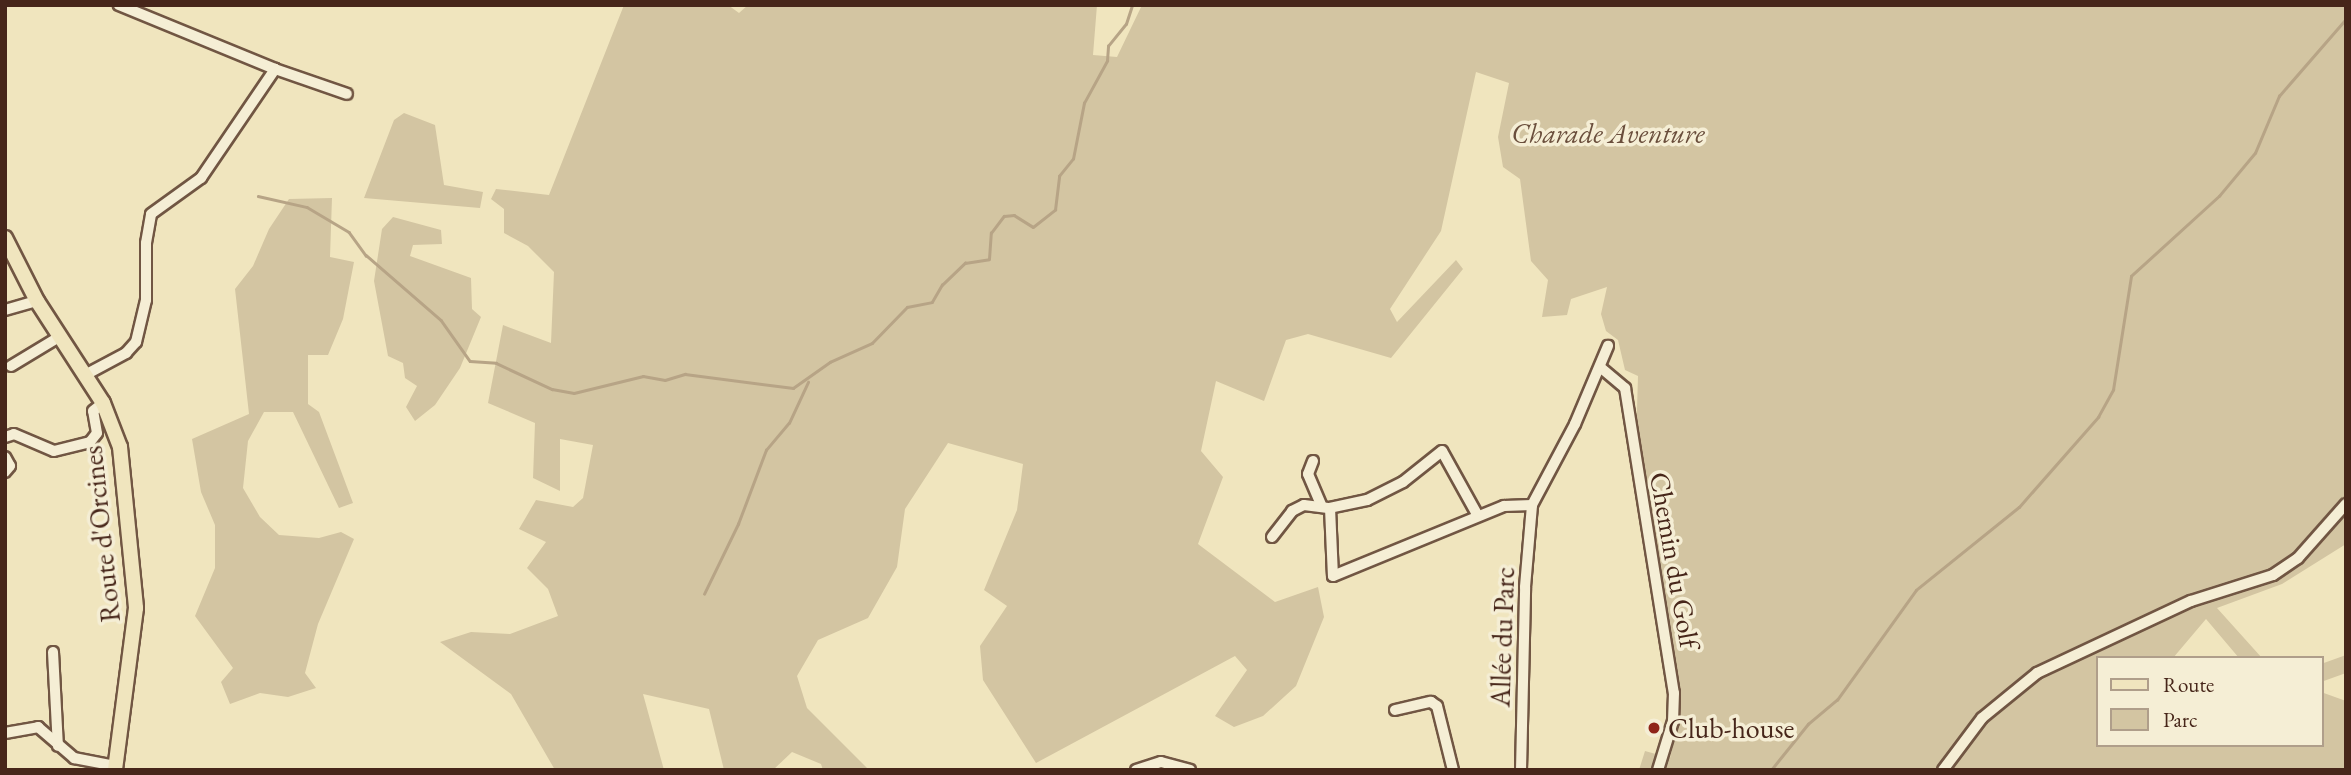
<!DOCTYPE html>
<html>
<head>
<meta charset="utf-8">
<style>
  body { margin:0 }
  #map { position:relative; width:2351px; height:775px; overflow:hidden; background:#f0e5be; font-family:"EB Garamond",serif }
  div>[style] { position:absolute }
  .green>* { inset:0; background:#d3c5a2 }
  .stream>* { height:2.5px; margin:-1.25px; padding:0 1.25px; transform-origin:1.25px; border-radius:1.25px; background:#b7a486 }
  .roads { filter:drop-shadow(2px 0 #715643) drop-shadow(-2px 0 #715643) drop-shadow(0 2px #715643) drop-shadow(0 -2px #715643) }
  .minor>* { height:10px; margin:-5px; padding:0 5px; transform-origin:5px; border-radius:5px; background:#f5eed5 }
  .major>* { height:14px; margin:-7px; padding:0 7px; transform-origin:7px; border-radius:7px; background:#f0e5be }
  .dots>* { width:19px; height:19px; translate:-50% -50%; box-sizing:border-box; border:4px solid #f5eed5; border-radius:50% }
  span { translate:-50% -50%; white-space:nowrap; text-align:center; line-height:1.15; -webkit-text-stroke:7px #f5eed5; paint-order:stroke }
  .park-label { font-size:28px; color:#6a4e3c; font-style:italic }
  .street-label { font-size:28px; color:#47261a }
  .poi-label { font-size:28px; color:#47261a }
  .left { translate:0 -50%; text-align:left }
  .frame { position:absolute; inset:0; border:7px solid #47261a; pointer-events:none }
  .legend { position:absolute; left:2096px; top:656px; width:228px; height:91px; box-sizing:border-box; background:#f5eed5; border:2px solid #af9e8a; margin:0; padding:9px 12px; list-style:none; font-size:21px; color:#47261a }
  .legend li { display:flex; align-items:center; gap:14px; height:35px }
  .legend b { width:35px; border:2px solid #af9e8a }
</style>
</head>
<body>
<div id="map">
  <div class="green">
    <div style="clip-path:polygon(624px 5px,728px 5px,739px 13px,748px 5px,1097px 5px,1093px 55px,1117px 57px,1142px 5px,2346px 5px,2346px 544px,2282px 584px,2217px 608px,2262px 658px,2239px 658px,2206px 619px,2173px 658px,2097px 658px,2097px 745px,2321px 745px,2321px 692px,2346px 701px,2346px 770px,1639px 770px,1645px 751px,1670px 758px,1679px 720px,1635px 476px,1638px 376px,1625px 370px,1618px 340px,1606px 331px,1601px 314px,1607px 287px,1571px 299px,1567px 315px,1542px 317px,1548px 280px,1531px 261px,1520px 179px,1503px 167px,1498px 137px,1509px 83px,1476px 72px,1441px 231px,1390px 309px,1397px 322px,1456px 260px,1463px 269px,1391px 358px,1308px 334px,1286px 340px,1264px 401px,1216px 381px,1201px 451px,1223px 477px,1198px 544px,1275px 602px,1318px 587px,1324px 617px,1296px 686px,1263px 716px,1234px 727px,1215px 716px,1247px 670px,1235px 656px,1036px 763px,983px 680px,980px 646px,1007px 606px,984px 590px,1017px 510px,1023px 464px,948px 443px,905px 509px,897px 567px,868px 618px,818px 640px,797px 676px,807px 708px,869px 770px,823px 770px,821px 764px,792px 752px,773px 770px,724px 770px,709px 709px,643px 694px,664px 770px,555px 770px,511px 694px,440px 642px,471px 632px,510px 634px,558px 616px,548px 589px,527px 568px,546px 542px,519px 529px,536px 500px,573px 507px,583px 498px,593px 445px,560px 439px,560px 491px,533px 478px,535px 423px,488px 403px,503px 325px,551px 343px,554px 272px,528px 246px,504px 233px,504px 209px,491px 199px,496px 189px,549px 195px)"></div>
    <div style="clip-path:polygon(404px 113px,435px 125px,444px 185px,483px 192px,480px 208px,364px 198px,394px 120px)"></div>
    <div style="clip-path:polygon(332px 198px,330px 257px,354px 262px,343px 319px,328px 355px,308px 355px,308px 404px,319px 412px,353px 503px,339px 508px,293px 412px,264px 412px,248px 441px,243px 488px,260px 517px,279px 535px,319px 538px,341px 532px,354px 539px,318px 624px,305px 673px,316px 688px,288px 697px,260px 693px,230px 704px,221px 682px,233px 668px,195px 616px,215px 568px,215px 525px,201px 492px,192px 439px,249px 414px,235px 289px,253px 266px,269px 229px,289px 199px)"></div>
    <div style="clip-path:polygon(393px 217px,441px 230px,442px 244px,413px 245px,410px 256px,471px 278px,472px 309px,481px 317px,460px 368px,435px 405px,415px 421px,406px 407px,417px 386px,405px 378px,403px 363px,388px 356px,374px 281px,382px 229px)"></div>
    <div style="clip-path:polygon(2346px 655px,2346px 673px,2321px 682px,2321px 664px)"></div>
  </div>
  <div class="stream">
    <div style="left:258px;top:196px;width:50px;rotate:12.7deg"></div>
    <div style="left:307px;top:207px;width:49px;rotate:30.8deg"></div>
    <div style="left:349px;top:232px;width:29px;rotate:54deg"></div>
    <div style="left:366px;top:255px;width:99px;rotate:40.9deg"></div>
    <div style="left:441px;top:320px;width:50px;rotate:54.7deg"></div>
    <div style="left:470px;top:361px;width:26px;rotate:4deg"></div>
    <div style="left:496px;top:363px;width:62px;rotate:24.9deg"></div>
    <div style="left:552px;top:389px;width:22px;rotate:10deg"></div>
    <div style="left:574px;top:393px;width:71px;rotate:-13.8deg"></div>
    <div style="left:643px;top:376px;width:22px;rotate:10deg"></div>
    <div style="left:665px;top:380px;width:21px;rotate:-17deg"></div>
    <div style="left:685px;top:374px;width:109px;rotate:7.4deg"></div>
    <div style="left:793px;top:388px;width:45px;rotate:-35.1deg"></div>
    <div style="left:830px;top:362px;width:46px;rotate:-24.3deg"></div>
    <div style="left:872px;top:343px;width:50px;rotate:-45.8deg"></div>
    <div style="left:907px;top:307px;width:25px;rotate:-11deg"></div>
    <div style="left:932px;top:302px;width:20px;rotate:-60deg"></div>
    <div style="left:942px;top:285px;width:32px;rotate:-44deg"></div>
    <div style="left:965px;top:263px;width:24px;rotate:-9deg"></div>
    <div style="left:989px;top:259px;width:26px;rotate:-86deg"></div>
    <div style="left:991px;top:233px;width:21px;rotate:-53deg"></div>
    <div style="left:1004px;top:216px;width:10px;rotate:-6deg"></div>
    <div style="left:1014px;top:215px;width:22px;rotate:32deg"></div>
    <div style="left:1033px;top:227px;width:28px;rotate:-38deg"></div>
    <div style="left:1055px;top:210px;width:34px;rotate:-83deg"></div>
    <div style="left:1059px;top:176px;width:22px;rotate:-51deg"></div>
    <div style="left:1073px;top:159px;width:57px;rotate:-78.9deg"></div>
    <div style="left:1084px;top:103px;width:48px;rotate:-61.3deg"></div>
    <div style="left:1107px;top:61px;width:15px;rotate:-86deg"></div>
    <div style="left:1108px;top:46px;width:28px;rotate:-51deg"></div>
    <div style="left:1126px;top:24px;width:20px;rotate:-72deg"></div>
    <div style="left:704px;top:594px;width:78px;rotate:-64.1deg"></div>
    <div style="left:738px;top:524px;width:79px;rotate:-69.3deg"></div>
    <div style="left:766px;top:450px;width:35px;rotate:-50deg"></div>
    <div style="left:789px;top:423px;width:45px;rotate:-65.1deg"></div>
    <div style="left:1771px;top:770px;width:59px;rotate:-51.2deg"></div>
    <div style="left:1808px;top:724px;width:38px;rotate:-40deg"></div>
    <div style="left:1837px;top:700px;width:135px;rotate:-54.3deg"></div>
    <div style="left:1916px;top:590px;width:132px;rotate:-38.9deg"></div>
    <div style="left:2019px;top:507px;width:120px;rotate:-48.7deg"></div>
    <div style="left:2098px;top:417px;width:31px;rotate:-61deg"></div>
    <div style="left:2113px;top:390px;width:115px;rotate:-81deg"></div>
    <div style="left:2131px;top:276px;width:119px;rotate:-42.3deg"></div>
    <div style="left:2219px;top:196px;width:56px;rotate:-50.1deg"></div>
    <div style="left:2255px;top:153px;width:62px;rotate:-67.2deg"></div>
    <div style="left:2279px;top:96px;width:102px;rotate:-49deg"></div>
  </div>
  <div class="roads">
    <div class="minor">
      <div style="left:275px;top:69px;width:76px;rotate:19.1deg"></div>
      <div style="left:5px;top:310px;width:33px;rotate:-16deg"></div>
      <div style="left:11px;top:366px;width:56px;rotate:-31.1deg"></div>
      <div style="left:1600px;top:367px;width:33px;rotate:40deg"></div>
      <div style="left:1625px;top:388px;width:309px;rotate:80.9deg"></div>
      <div style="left:1674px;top:693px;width:28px;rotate:92deg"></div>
      <div style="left:1673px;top:721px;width:51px;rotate:107deg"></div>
      <div style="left:85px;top:375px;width:47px;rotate:-28.2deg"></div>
      <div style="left:126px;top:353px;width:15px;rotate:-48deg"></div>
      <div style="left:136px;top:342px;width:43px;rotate:-76.6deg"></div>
      <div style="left:146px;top:300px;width:57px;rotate:-90deg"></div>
      <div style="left:146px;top:243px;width:29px;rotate:-80deg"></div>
      <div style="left:151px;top:214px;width:62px;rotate:-35.8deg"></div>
      <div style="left:201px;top:178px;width:132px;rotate:-55.8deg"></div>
      <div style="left:275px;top:69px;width:169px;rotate:-157.7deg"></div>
      <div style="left:5px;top:437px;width:9px;rotate:-18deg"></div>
      <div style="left:14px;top:434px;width:43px;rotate:23deg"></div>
      <div style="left:54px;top:451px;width:37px;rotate:-14deg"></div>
      <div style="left:90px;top:442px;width:11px;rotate:-52deg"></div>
      <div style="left:97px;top:433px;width:22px;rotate:-100deg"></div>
      <div style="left:93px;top:411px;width:13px;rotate:-39deg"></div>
      <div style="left:5px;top:457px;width:10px;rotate:61deg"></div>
      <div style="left:10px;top:466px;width:8px;rotate:130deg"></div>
      <div style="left:1313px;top:461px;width:14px;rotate:111deg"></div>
      <div style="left:1308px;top:474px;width:34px;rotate:67deg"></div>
      <div style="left:1478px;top:516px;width:74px;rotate:-119deg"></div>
      <div style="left:1442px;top:451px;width:50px;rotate:141.5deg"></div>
      <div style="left:1403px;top:482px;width:40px;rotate:153.4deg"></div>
      <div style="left:1367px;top:500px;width:38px;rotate:168deg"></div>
      <div style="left:1330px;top:508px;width:68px;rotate:87.5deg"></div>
      <div style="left:1333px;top:576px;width:185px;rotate:-22.3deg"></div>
      <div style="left:1504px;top:506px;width:28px;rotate:-2deg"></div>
      <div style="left:1272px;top:537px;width:33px;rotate:-52deg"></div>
      <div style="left:1292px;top:511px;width:13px;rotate:-27deg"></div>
      <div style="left:1304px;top:505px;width:26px;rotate:7deg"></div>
      <div style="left:53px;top:652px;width:94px;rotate:87deg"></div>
      <div style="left:1395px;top:710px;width:37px;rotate:-13deg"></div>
      <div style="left:1431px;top:702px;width:7px;rotate:34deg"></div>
      <div style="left:1437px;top:706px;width:66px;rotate:76deg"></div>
      <div style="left:5px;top:733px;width:34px;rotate:-10deg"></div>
      <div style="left:38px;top:727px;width:48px;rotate:40.7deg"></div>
      <div style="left:74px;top:758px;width:43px;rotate:10.8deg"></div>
      <div style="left:1136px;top:770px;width:26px;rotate:-18deg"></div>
      <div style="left:1161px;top:762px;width:30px;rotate:15deg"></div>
      <div style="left:1521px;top:770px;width:183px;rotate:-88.7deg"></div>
      <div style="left:1525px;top:587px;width:82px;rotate:-85.1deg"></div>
      <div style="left:1532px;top:505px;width:92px;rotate:-62deg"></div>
      <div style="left:1575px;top:424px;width:85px;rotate:-67.1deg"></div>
      <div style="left:1943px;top:770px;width:65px;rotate:-53.1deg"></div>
      <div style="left:1982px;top:718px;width:71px;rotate:-39.3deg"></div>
      <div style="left:2037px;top:673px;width:170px;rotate:-25.1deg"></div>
      <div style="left:2191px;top:601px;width:86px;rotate:-17.6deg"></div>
      <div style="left:2273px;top:575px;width:30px;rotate:-34deg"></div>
      <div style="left:2298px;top:558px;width:72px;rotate:-48.4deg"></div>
    </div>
    <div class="major">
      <div style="left:5px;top:238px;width:71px;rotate:63.1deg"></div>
      <div style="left:37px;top:301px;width:121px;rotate:57.1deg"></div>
      <div style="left:103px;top:403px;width:47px;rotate:68.9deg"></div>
      <div style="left:120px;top:447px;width:162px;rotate:84.3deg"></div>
      <div style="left:136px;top:608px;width:163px;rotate:97.4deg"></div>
    </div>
  </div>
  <div class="dots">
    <div style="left:1654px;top:728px;background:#8f2418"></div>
  </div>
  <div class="park-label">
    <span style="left:1608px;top:133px">Charade Aventure</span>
  </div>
  <div class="street-label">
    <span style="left:101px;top:534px;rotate:-96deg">Route d'Orcines</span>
    <span style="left:1675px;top:560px;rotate:80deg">Chemin du Golf</span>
    <span style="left:1502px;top:637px;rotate:-88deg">Allée du Parc</span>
  </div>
  <div class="poi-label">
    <span class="left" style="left:1668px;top:728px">Club-house</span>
  </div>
  <div class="frame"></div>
  <ul class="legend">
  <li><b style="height:9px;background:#f0e5be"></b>Route</li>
  <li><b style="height:19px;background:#d3c5a2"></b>Parc</li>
  </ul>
</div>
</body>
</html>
